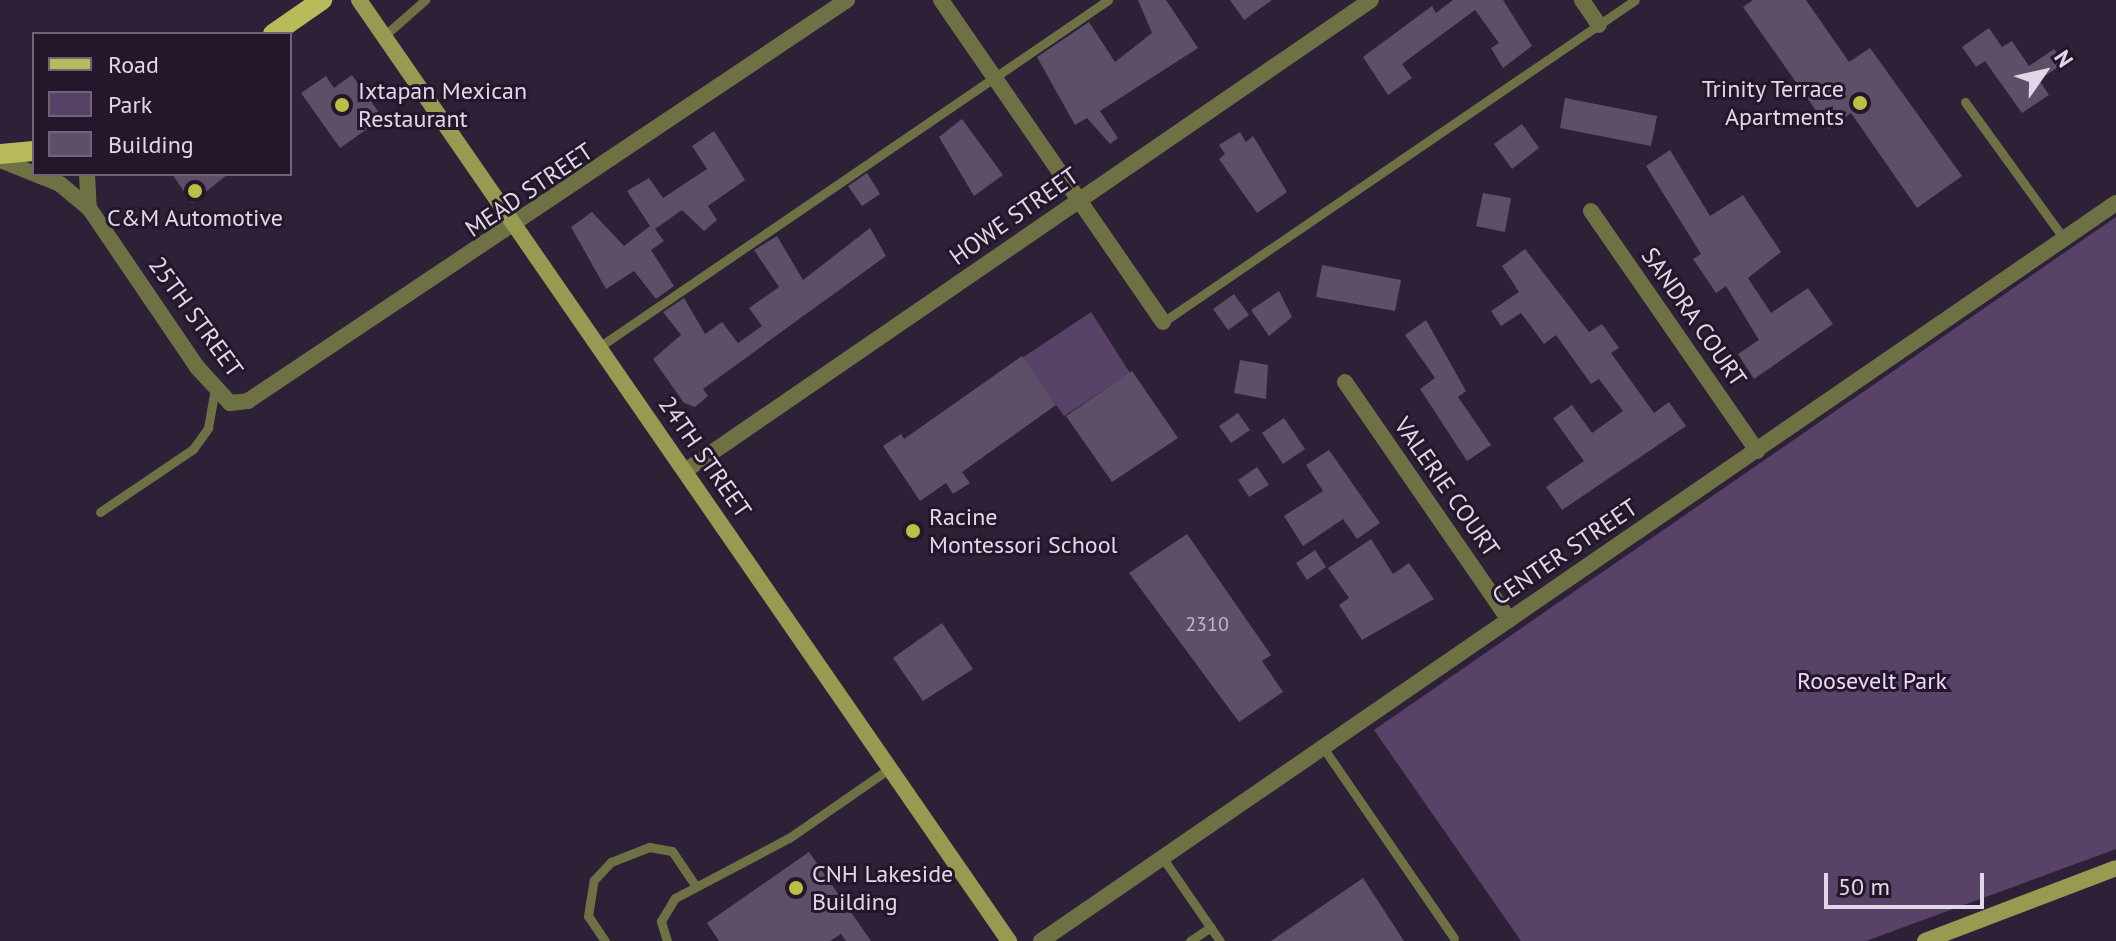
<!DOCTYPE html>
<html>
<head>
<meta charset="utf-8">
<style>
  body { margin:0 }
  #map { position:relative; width:2116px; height:941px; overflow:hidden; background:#2d2037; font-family:"PT Sans",sans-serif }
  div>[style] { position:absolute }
  .green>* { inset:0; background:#584267 }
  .building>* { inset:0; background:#5d4f68 }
  .lane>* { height:9px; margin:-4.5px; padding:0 4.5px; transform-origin:4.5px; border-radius:4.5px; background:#6e7144 }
  .street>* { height:16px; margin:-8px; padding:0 8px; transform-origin:8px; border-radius:8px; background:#6e7144 }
  .secondary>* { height:16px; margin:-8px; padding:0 8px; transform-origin:8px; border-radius:8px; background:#979a51 }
  .primary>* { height:20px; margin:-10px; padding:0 10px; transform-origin:10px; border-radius:10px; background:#b7bb59 }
  .dots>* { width:22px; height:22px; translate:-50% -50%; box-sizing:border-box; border:4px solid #24172c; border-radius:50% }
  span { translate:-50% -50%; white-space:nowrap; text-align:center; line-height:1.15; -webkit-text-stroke:6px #24172c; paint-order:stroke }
  .number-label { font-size:20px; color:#c0b6c7 }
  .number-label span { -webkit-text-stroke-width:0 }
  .poi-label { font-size:24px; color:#e1d8e7 }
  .right { translate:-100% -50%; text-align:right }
  .left { translate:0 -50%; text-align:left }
  .street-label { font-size:24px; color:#e1d8e7 }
  .park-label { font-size:24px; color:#ead9f7 }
  .legend { position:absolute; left:32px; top:32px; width:260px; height:144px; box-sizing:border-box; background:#24172c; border:2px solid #706477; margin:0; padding:10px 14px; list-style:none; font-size:24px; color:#e1d8e7 }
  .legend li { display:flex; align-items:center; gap:16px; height:40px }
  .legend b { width:40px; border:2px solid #706477 }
  .north { position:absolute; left:2004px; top:32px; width:80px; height:80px; -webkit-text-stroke:6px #24172c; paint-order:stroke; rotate:56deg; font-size:22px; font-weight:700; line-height:32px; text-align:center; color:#e1d8e7 }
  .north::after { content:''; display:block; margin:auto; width:28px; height:36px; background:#e1d8e7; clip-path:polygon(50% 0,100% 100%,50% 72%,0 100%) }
  .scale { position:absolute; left:1824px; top:873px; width:160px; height:36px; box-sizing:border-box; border:4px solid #e1d8e7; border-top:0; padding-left:10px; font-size:24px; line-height:28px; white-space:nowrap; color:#e1d8e7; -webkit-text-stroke:6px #24172c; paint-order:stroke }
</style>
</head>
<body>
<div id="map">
  <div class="green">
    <div style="clip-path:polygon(2116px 217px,2116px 849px,1866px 941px,1521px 941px,1374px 730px)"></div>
    <div style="clip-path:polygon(1091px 312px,1130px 373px,1064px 416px,1022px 358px)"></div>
  </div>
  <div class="building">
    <div style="clip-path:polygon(1138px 0,1166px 0,1198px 48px,1100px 111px,1118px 138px,1110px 144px,1087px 118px,1075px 125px,1037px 57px,1089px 22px,1115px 62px,1152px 33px)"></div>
    <div style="clip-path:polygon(1230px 0,1272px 0,1244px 20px)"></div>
    <div style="clip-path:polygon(1453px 0,1503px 0,1532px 46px,1503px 68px,1491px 48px,1499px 43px,1475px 10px,1402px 64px,1412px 78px,1388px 95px,1363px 57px,1432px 6px,1436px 13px)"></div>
    <div style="clip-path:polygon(1753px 0,1806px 0,1849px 62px,1870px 48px,1962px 176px,1917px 208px,1851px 113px,1829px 129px,1743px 7px)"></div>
    <div style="clip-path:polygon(1989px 28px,2002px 47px,2012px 41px,2029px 66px,2054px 49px,2064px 63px,2039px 80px,2049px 95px,2022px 113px,1985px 61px,1976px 67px,1962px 47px)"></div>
    <div style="clip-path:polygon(352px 75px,383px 118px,340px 148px,301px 93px,326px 76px,334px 88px)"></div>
    <div style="clip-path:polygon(1565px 98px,1657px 116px,1651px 146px,1560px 128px)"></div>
    <div style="clip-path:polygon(962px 119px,1003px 175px,974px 196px,939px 137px)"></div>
    <div style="clip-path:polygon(1522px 124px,1539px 148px,1512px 169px,1494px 144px)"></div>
    <div style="clip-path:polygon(714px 131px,745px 180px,708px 206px,717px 220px,704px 231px,682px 210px,655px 229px,664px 241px,651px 250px,674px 286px,656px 299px,634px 271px,606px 289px,571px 227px,592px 212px,624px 246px,650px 226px,627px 191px,649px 178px,663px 198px,707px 169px,692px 146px)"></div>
    <div style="clip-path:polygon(1240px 132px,1246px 142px,1253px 136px,1287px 192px,1257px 213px,1219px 159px,1225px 154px,1219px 145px)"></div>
    <div style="clip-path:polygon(1670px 150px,1710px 216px,1743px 195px,1781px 252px,1748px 278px,1771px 313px,1808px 288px,1833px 324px,1754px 379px,1738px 354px,1759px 340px,1726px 286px,1716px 293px,1693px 259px,1701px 254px,1646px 166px)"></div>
    <div style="clip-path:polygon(867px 173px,880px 194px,862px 206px,848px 186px)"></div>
    <div style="clip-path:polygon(172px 174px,228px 174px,192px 203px)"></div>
    <div style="clip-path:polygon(1483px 193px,1511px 198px,1505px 232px,1476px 226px)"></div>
    <div style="clip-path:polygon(870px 228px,886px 256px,703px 389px,708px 396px,695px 407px,684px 403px,653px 359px,681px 335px,663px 312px,684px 298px,705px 334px,722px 322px,738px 343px,762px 326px,749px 308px,779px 287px,754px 250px,777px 236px,803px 280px)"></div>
    <div style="clip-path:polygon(1525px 249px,1589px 332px,1602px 324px,1619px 348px,1611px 353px,1654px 413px,1669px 402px,1686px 426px,1562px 510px,1546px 487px,1584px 461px,1553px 418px,1572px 405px,1592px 433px,1623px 411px,1599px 379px,1591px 384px,1556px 335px,1544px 344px,1521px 313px,1501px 326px,1491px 311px,1519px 292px,1502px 266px)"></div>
    <div style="clip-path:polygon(1322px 265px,1401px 280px,1395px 311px,1316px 297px)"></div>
    <div style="clip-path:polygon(1279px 291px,1292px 317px,1269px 336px,1251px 310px)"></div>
    <div style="clip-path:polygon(1234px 294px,1249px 315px,1228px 330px,1213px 309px)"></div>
    <div style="clip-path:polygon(1426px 320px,1466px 391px,1458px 397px,1491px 445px,1467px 461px,1420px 389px,1435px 378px,1405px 335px)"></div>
    <div style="clip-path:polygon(1022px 356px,1056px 405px,962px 472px,970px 483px,953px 494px,946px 483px,920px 501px,883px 446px,901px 434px,904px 439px)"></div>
    <div style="clip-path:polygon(1240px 360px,1268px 365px,1266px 399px,1234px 393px)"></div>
    <div style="clip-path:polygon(1132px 371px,1178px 438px,1112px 482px,1066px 416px)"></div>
    <div style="clip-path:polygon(1238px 413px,1250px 430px,1231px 443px,1219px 426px)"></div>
    <div style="clip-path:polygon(1284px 418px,1305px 449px,1283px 464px,1262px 433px)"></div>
    <div style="clip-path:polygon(1329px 450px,1380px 523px,1357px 539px,1343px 519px,1303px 546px,1284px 516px,1323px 491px,1306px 465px)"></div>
    <div style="clip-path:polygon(1257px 467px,1269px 485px,1249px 497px,1238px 480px)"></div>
    <div style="clip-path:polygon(1187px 534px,1271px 655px,1262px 661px,1283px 692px,1239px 722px,1129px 573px)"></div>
    <div style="clip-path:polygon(1371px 539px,1393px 574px,1409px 563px,1434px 599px,1362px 640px,1339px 605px,1349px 598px,1328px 568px)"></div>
    <div style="clip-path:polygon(1315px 550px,1326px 567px,1307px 580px,1296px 563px)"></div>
    <div style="clip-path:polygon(942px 623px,973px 669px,923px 701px,893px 658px)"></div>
    <div style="clip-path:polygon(809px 852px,871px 941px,846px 941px,841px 934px,830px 941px,719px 941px,707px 923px)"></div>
    <div style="clip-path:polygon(1363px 878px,1404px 941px,1271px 941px)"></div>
  </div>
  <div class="lane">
    <div style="left:384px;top:36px;width:55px;rotate:-41.3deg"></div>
    <div style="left:1965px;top:102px;width:169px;rotate:54.1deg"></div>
    <div style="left:1163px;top:322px;width:571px;rotate:-34.3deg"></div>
    <div style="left:599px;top:347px;width:616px;rotate:-34.28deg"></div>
    <div style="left:100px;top:512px;width:112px;rotate:-34.1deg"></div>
    <div style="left:193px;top:449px;width:26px;rotate:-54deg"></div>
    <div style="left:208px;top:428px;width:39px;rotate:-80deg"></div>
    <div style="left:1322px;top:746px;width:233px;rotate:55.5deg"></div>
    <div style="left:1162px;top:857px;width:102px;rotate:55.4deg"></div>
    <div style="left:605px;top:941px;width:30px;rotate:-124deg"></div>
    <div style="left:588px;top:916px;width:36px;rotate:-81deg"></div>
    <div style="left:594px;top:880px;width:25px;rotate:-47deg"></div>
    <div style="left:611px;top:862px;width:41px;rotate:-21.5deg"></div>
    <div style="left:649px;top:847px;width:23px;rotate:10deg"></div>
    <div style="left:672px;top:851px;width:41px;rotate:55.9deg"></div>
    <div style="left:667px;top:941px;width:21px;rotate:-107deg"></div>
    <div style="left:661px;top:921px;width:27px;rotate:-59deg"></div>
    <div style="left:675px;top:898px;width:129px;rotate:-27.8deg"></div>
    <div style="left:789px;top:838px;width:123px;rotate:-34.7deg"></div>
    <div style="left:1190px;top:941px;width:25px;rotate:-34deg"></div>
  </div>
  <div class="street">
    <div style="left:941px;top:0;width:391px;rotate:55.4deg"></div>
    <div style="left:1582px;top:0;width:30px;rotate:56deg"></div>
    <div style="left:0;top:160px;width:65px;rotate:21.8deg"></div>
    <div style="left:60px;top:184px;width:38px;rotate:40deg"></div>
    <div style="left:87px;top:174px;width:34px;rotate:87deg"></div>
    <div style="left:89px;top:208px;width:192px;rotate:55.8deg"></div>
    <div style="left:197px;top:367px;width:49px;rotate:47.5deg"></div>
    <div style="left:230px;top:403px;width:18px;rotate:-6deg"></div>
    <div style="left:248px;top:401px;width:721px;rotate:-33.8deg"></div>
    <div style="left:1591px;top:211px;width:292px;rotate:55.3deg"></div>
    <div style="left:1345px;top:382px;width:289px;rotate:55.4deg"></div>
    <div style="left:685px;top:471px;width:832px;rotate:-34.47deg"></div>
    <div style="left:1041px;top:941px;width:1304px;rotate:-34.47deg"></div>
  </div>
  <div class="secondary">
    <div style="left:359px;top:0;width:1144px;rotate:55.37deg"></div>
    <div style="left:1925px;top:941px;width:204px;rotate:-20.9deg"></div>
  </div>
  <div class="primary">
    <div style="left:273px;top:34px;width:60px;rotate:-34.8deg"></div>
    <div style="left:0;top:154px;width:34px;rotate:-5deg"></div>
  </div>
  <div class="dots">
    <div style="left:1860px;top:103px;background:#bcbf44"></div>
    <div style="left:342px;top:105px;background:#bcbf44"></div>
    <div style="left:195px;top:191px;background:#bcbf44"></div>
    <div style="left:913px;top:531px;background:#bcbf44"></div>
    <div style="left:796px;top:888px;background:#bcbf44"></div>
  </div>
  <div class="number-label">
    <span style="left:1207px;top:624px">2310</span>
  </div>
  <div class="poi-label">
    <span class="right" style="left:1844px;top:103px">Trinity Terrace<br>Apartments</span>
    <span class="left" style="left:358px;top:105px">Ixtapan Mexican<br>Restaurant</span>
    <span style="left:195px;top:218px">C&amp;M Automotive</span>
    <span class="left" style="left:929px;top:531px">Racine<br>Montessori School</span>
    <span class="left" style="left:812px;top:888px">CNH Lakeside<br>Building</span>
  </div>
  <div class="street-label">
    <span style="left:529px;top:190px;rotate:-34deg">MEAD STREET</span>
    <span style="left:1014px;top:216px;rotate:-35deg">HOWE STREET</span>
    <span style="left:196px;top:317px;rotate:54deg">25TH STREET</span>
    <span style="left:1694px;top:317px;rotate:55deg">SANDRA COURT</span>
    <span style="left:705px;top:457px;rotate:55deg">24TH STREET</span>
    <span style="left:1447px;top:487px;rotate:55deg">VALERIE COURT</span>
    <span style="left:1565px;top:552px;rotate:-34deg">CENTER STREET</span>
  </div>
  <div class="park-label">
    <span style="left:1872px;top:681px">Roosevelt Park</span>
  </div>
  <ul class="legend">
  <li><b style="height:10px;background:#b7bb59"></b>Road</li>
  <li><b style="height:22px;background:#584267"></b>Park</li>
  <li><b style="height:22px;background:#5d4f68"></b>Building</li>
  </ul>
  <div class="north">N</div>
  <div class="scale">50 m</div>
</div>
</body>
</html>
